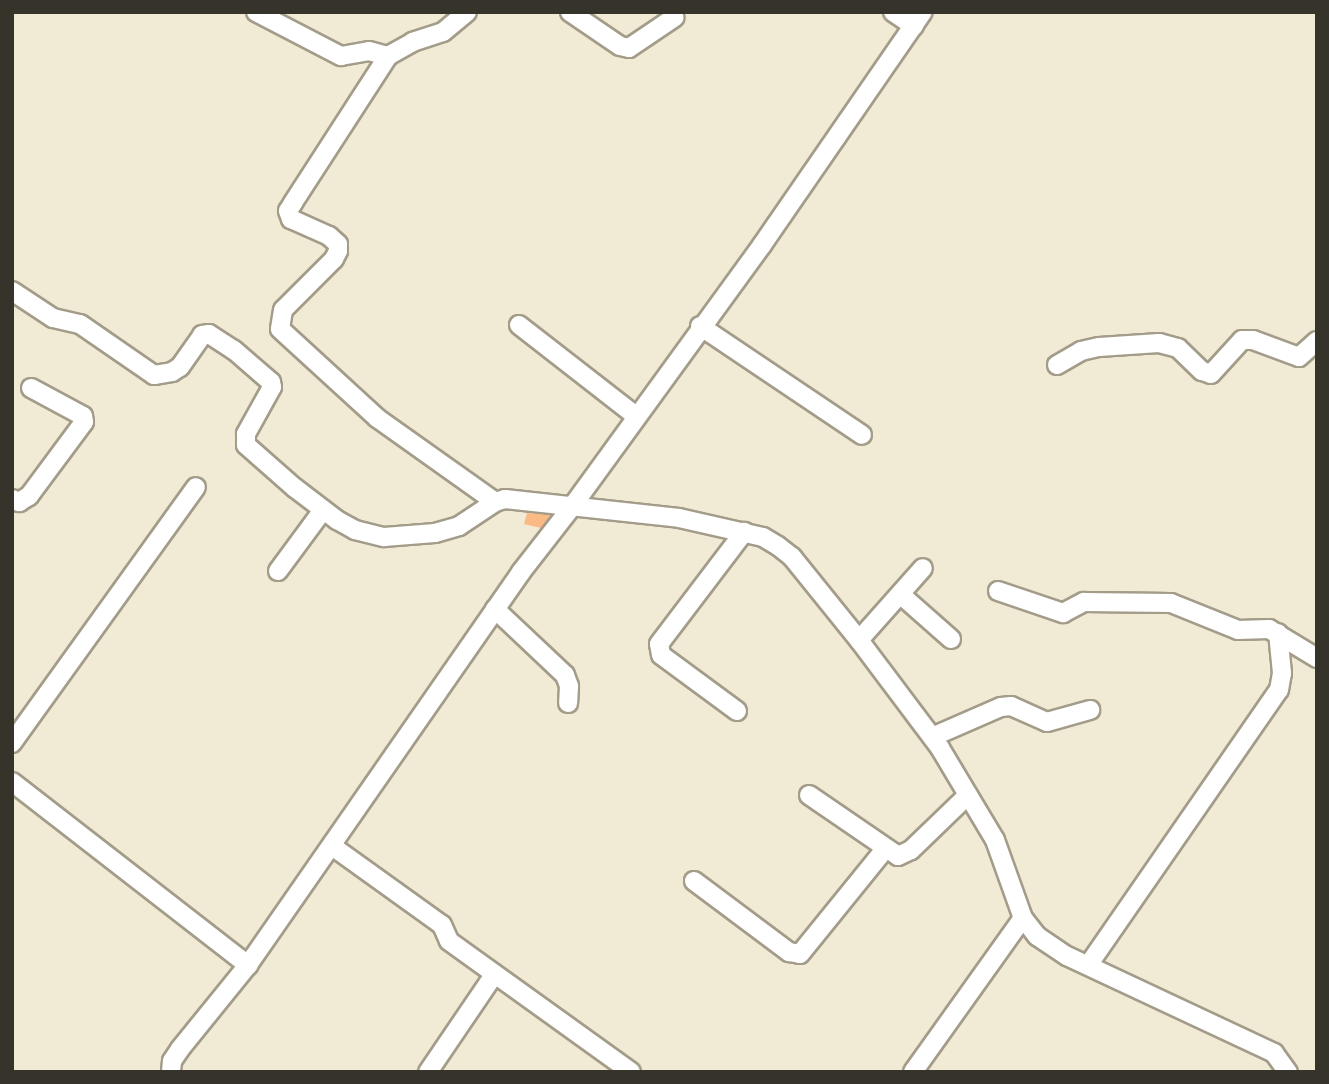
<!DOCTYPE html>
<html>
<head>
<meta charset="utf-8">
<style>
  body { margin:0 }
  #map { position:relative; width:1329px; height:1084px; overflow:hidden; background:#f1ead5; font-family:Commissioner,sans-serif }
  div>[style] { position:absolute }
  .building>* { inset:0; background:#fbba85 }
  .roads { filter:drop-shadow(2px 0 #a39c89) drop-shadow(-2px 0 #a39c89) drop-shadow(0 2px #a39c89) drop-shadow(0 -2px #a39c89) }
  .minor>* { height:18px; margin:-9px; padding:0 9px; transform-origin:9px; border-radius:9px; background:#fff }
  span { translate:-50% -50%; white-space:nowrap; text-align:center; line-height:1.15; -webkit-text-stroke:5px #f1ead5; paint-order:stroke }
  .frame { position:absolute; inset:0; border:14px solid #36332b; pointer-events:none }
</style>
</head>
<body>
<div id="map">
  <div class="building">
    <div style="clip-path:polygon(527px 513px,551px 515px,541px 528px,524px 524px)"></div>
  </div>
  <div class="roads">
    <div class="minor">
      <div style="left:256px;top:12px;width:96px;rotate:27.4deg"></div>
      <div style="left:341px;top:56px;width:28px;rotate:-10deg"></div>
      <div style="left:369px;top:51px;width:20px;rotate:15deg"></div>
      <div style="left:467px;top:12px;width:31px;rotate:140deg"></div>
      <div style="left:443px;top:32px;width:32px;rotate:162deg"></div>
      <div style="left:413px;top:42px;width:29px;rotate:151deg"></div>
      <div style="left:388px;top:56px;width:175px;rotate:122.9deg"></div>
      <div style="left:293px;top:203px;width:9px;rotate:122deg"></div>
      <div style="left:288px;top:211px;width:9px;rotate:69deg"></div>
      <div style="left:291px;top:219px;width:42px;rotate:24.1deg"></div>
      <div style="left:329px;top:236px;width:12px;rotate:42deg"></div>
      <div style="left:338px;top:244px;width:7px;rotate:90deg"></div>
      <div style="left:338px;top:251px;width:9px;rotate:117deg"></div>
      <div style="left:334px;top:259px;width:72px;rotate:135deg"></div>
      <div style="left:283px;top:310px;width:19px;rotate:99deg"></div>
      <div style="left:280px;top:329px;width:132px;rotate:42.5deg"></div>
      <div style="left:377px;top:418px;width:145px;rotate:35.4deg"></div>
      <div style="left:570px;top:12px;width:60px;rotate:34.2deg"></div>
      <div style="left:620px;top:46px;width:9px;rotate:13deg"></div>
      <div style="left:629px;top:48px;width:55px;rotate:-34deg"></div>
      <div style="left:893px;top:12px;width:25px;rotate:34deg"></div>
      <div style="left:12px;top:291px;width:49px;rotate:33.4deg"></div>
      <div style="left:53px;top:318px;width:28px;rotate:13deg"></div>
      <div style="left:80px;top:324px;width:90px;rotate:34.6deg"></div>
      <div style="left:154px;top:375px;width:18px;rotate:-9deg"></div>
      <div style="left:172px;top:372px;width:9px;rotate:-32deg"></div>
      <div style="left:180px;top:367px;width:39px;rotate:-55deg"></div>
      <div style="left:202px;top:335px;width:7px;rotate:-8deg"></div>
      <div style="left:209px;top:334px;width:30px;rotate:33deg"></div>
      <div style="left:234px;top:350px;width:49px;rotate:40.9deg"></div>
      <div style="left:271px;top:382px;width:5px;rotate:79deg"></div>
      <div style="left:272px;top:387px;width:54px;rotate:119deg"></div>
      <div style="left:246px;top:434px;width:11px;rotate:90deg"></div>
      <div style="left:246px;top:445px;width:65px;rotate:41.3deg"></div>
      <div style="left:295px;top:488px;width:53px;rotate:37.3deg"></div>
      <div style="left:337px;top:520px;width:21px;rotate:29deg"></div>
      <div style="left:355px;top:530px;width:30px;rotate:14deg"></div>
      <div style="left:384px;top:537px;width:51px;rotate:-4.5deg"></div>
      <div style="left:435px;top:533px;width:25px;rotate:-16deg"></div>
      <div style="left:459px;top:526px;width:43px;rotate:-33.7deg"></div>
      <div style="left:495px;top:502px;width:10px;rotate:-17deg"></div>
      <div style="left:505px;top:499px;width:175px;rotate:6.2deg"></div>
      <div style="left:679px;top:518px;width:86px;rotate:12.7deg"></div>
      <div style="left:763px;top:537px;width:17px;rotate:31deg"></div>
      <div style="left:778px;top:546px;width:18px;rotate:38deg"></div>
      <div style="left:792px;top:557px;width:107px;rotate:51.1deg"></div>
      <div style="left:859px;top:640px;width:135px;rotate:53.1deg"></div>
      <div style="left:940px;top:748px;width:107px;rotate:59.1deg"></div>
      <div style="left:995px;top:840px;width:83px;rotate:70.3deg"></div>
      <div style="left:1023px;top:918px;width:23px;rotate:52deg"></div>
      <div style="left:1037px;top:936px;width:36px;rotate:34deg"></div>
      <div style="left:1067px;top:956px;width:229px;rotate:25.1deg"></div>
      <div style="left:1274px;top:1053px;width:24px;rotate:54deg"></div>
      <div style="left:519px;top:325px;width:148px;rotate:37.9deg"></div>
      <div style="left:700px;top:326px;width:195px;rotate:33.9deg"></div>
      <div style="left:1057px;top:365px;width:28px;rotate:-30deg"></div>
      <div style="left:1081px;top:351px;width:18px;rotate:-13deg"></div>
      <div style="left:1099px;top:347px;width:60px;rotate:-3.8deg"></div>
      <div style="left:1159px;top:343px;width:20px;rotate:15deg"></div>
      <div style="left:1178px;top:348px;width:33px;rotate:44deg"></div>
      <div style="left:1202px;top:371px;width:9px;rotate:18deg"></div>
      <div style="left:1211px;top:374px;width:46px;rotate:-47.6deg"></div>
      <div style="left:1242px;top:340px;width:11px"></div>
      <div style="left:1253px;top:340px;width:49px;rotate:20.3deg"></div>
      <div style="left:1299px;top:357px;width:24px;rotate:-42deg"></div>
      <div style="left:12px;top:499px;width:8px;rotate:23deg"></div>
      <div style="left:19px;top:502px;width:12px;rotate:-31deg"></div>
      <div style="left:29px;top:496px;width:92px;rotate:-53.4deg"></div>
      <div style="left:84px;top:422px;width:6px;rotate:-99deg"></div>
      <div style="left:83px;top:416px;width:59px;rotate:-151.7deg"></div>
      <div style="left:278px;top:571px;width:76px;rotate:-53.6deg"></div>
      <div style="left:998px;top:591px;width:69px;rotate:18.7deg"></div>
      <div style="left:1063px;top:613px;width:24px;rotate:-28deg"></div>
      <div style="left:1084px;top:602px;width:87px;rotate:0.7deg"></div>
      <div style="left:1171px;top:603px;width:72px;rotate:21.9deg"></div>
      <div style="left:1238px;top:630px;width:31px;rotate:-2deg"></div>
      <div style="left:1269px;top:629px;width:56px;rotate:31.1deg"></div>
      <div style="left:900px;top:594px;width:68px;rotate:41.4deg"></div>
      <div style="left:495px;top:609px;width:96px;rotate:43.3deg"></div>
      <div style="left:565px;top:675px;width:12px;rotate:70deg"></div>
      <div style="left:569px;top:686px;width:17px;rotate:93deg"></div>
      <div style="left:859px;top:640px;width:96px;rotate:-48.4deg"></div>
      <div style="left:737px;top:711px;width:94px;rotate:-143.6deg"></div>
      <div style="left:661px;top:655px;width:11px;rotate:-100deg"></div>
      <div style="left:659px;top:644px;width:141px;rotate:-52.8deg"></div>
      <div style="left:932px;top:737px;width:75px;rotate:-23.5deg"></div>
      <div style="left:1001px;top:707px;width:10px;rotate:-6deg"></div>
      <div style="left:1011px;top:706px;width:39px;rotate:24deg"></div>
      <div style="left:1047px;top:722px;width:45px;rotate:-15.6deg"></div>
      <div style="left:12px;top:743px;width:315px;rotate:-54.3deg"></div>
      <div style="left:12px;top:782px;width:299px;rotate:37.8deg"></div>
      <div style="left:809px;top:795px;width:108px;rotate:34.4deg"></div>
      <div style="left:898px;top:856px;width:14px;rotate:-25deg"></div>
      <div style="left:911px;top:850px;width:79px;rotate:-44deg"></div>
      <div style="left:332px;top:846px;width:135px;rotate:35.7deg"></div>
      <div style="left:442px;top:925px;width:17px;rotate:66deg"></div>
      <div style="left:449px;top:941px;width:224px;rotate:35.7deg"></div>
      <div style="left:694px;top:881px;width:119px;rotate:36.8deg"></div>
      <div style="left:789px;top:952px;width:11px;rotate:10deg"></div>
      <div style="left:800px;top:954px;width:135px;rotate:-51deg"></div>
      <div style="left:1089px;top:964px;width:333px;rotate:-55.3deg"></div>
      <div style="left:1279px;top:690px;width:17px;rotate:-80deg"></div>
      <div style="left:1282px;top:673px;width:40px;rotate:-95.7deg"></div>
      <div style="left:171px;top:1072px;width:11px;rotate:-85deg"></div>
      <div style="left:172px;top:1061px;width:14px;rotate:-56deg"></div>
      <div style="left:180px;top:1049px;width:108px;rotate:-51deg"></div>
      <div style="left:248px;top:965px;width:479px;rotate:-55.2deg"></div>
      <div style="left:521px;top:572px;width:81px;rotate:-52deg"></div>
      <div style="left:571px;top:508px;width:325px;rotate:-54deg"></div>
      <div style="left:762px;top:245px;width:283px;rotate:-55.4deg"></div>
      <div style="left:428px;top:1072px;width:117px;rotate:-55.8deg"></div>
      <div style="left:913px;top:1072px;width:189px;rotate:-54.5deg"></div>
    </div>
  </div>
  <div class="frame"></div>
</div>
</body>
</html>
